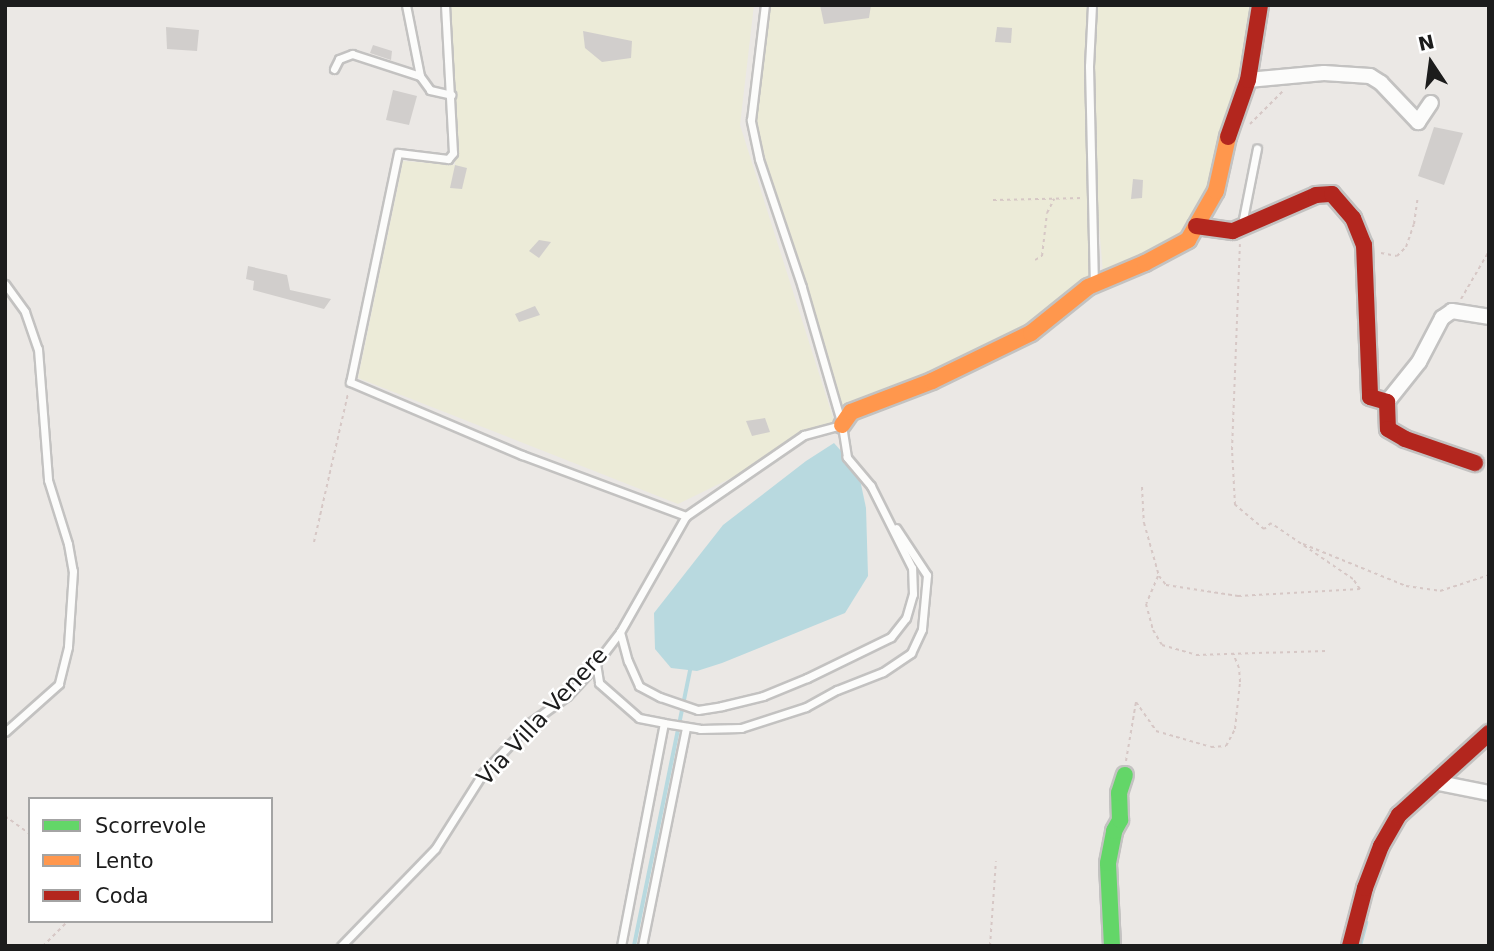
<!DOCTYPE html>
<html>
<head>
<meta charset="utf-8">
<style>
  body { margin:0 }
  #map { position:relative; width:1494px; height:951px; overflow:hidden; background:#ebe8e5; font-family:"DejaVu Sans",sans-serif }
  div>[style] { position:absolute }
  .farmland>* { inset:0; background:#ecebd8 }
  .water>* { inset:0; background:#b8d9df }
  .stream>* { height:3.5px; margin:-1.75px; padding:0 1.75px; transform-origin:1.75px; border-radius:1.75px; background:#b8d9df }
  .building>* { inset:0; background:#d1cecc }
  .path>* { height:2px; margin-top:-1px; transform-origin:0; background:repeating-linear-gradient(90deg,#d6c7c5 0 3.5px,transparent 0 7px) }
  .roads { filter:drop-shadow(2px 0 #c3c2c1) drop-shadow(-2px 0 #c3c2c1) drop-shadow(0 2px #c3c2c1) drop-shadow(0 -2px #c3c2c1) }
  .lane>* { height:7px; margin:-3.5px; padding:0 3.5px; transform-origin:3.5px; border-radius:3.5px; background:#fcfcfb }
  .street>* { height:14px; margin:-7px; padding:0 7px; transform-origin:7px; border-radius:7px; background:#fcfcfb }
  .fast>* { height:16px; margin:-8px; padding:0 8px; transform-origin:8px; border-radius:8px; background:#63d668 }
  .slow>* { height:16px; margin:-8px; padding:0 8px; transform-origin:8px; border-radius:8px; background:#ff974d }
  .jam>* { height:16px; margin:-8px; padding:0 8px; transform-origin:8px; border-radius:8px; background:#b3261e }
  span { translate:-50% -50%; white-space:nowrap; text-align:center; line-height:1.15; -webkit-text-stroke:5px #fff; paint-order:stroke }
  .street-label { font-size:23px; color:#1c1c1c }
  .frame { position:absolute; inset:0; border:7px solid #1c1c1c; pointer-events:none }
  .legend { position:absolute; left:28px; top:797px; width:245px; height:126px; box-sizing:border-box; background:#fff; border:2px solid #a4a4a4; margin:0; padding:9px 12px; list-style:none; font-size:21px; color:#1c1c1c }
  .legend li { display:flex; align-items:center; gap:14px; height:35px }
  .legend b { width:35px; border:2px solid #a4a4a4 }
  .north { position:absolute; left:1396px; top:28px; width:70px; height:70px; -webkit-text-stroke:5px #fff; paint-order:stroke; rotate:347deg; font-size:19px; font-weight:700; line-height:28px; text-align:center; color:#1c1c1c }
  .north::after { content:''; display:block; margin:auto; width:24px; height:32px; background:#1c1c1c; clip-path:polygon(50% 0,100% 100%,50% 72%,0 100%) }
</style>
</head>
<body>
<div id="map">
  <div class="farmland">
    <div style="clip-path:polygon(450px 5px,754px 5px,740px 125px,836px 427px,678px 504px,358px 378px,403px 161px,455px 165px)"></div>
    <div style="clip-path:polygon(767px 5px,1091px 5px,1092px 68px,1094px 5px,1252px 5px,1246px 59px,1210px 187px,1174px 241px,1103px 273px,1094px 166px,1094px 283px,1021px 338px,842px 425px,752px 127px)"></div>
  </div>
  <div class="water">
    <div style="clip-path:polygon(834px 443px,858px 470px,866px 508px,868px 576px,845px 613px,722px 663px,697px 671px,671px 668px,655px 649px,654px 613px,723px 525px,806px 461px)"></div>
  </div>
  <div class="stream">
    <div style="left:634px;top:946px;width:282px;rotate:-78.5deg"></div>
    <div style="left:1360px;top:946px;width:24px;rotate:-75deg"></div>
  </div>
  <div class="building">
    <div style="clip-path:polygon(820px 5px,871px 5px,869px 18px,824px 24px)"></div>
    <div style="clip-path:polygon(166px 27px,199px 30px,197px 51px,167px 49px)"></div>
    <div style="clip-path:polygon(997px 27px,1012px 28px,1011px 43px,995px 42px)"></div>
    <div style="clip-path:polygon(583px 31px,632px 41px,631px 58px,602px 62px,585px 48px)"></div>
    <div style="clip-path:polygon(373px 45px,392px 51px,391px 60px,370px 53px)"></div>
    <div style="clip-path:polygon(393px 90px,417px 96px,409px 125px,386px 120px)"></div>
    <div style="clip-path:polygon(1434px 127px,1463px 133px,1444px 185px,1418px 176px)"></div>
    <div style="clip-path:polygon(455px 165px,467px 168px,462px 189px,450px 188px)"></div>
    <div style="clip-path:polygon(1133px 179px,1143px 180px,1142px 198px,1131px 199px)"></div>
    <div style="clip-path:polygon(539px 240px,551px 242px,539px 258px,529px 251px)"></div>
    <div style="clip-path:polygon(248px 266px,287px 275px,290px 290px,331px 299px,324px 309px,253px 290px,254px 281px,246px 279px)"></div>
    <div style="clip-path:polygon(535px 306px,540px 315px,519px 322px,515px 314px)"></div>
    <div style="clip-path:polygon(765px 418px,770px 432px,752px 436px,746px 421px)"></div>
  </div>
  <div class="path">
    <div style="left:1250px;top:124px;width:47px;rotate:-45deg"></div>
    <div style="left:993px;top:200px;width:90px;rotate:-1.3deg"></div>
    <div style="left:1381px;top:253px;width:16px;rotate:11deg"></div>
    <div style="left:1397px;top:256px;width:13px;rotate:-45deg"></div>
    <div style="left:1406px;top:247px;width:24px;rotate:-71deg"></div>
    <div style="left:1414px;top:224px;width:27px;rotate:-82deg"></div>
    <div style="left:1035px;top:260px;width:8px;rotate:-30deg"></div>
    <div style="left:1042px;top:256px;width:43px;rotate:-83.4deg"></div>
    <div style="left:1047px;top:213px;width:16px;rotate:-63deg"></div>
    <div style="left:1461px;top:299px;width:56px;rotate:-59.7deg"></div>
    <div style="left:1142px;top:487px;width:36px;rotate:87deg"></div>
    <div style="left:1144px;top:523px;width:55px;rotate:74.2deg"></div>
    <div style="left:1159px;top:576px;width:11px;rotate:52deg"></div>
    <div style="left:1166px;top:585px;width:73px;rotate:8.7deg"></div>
    <div style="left:1238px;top:596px;width:122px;rotate:-3.3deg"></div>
    <div style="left:1360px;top:589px;width:12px;rotate:-125deg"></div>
    <div style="left:1353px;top:579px;width:99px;rotate:-145.7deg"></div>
    <div style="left:1271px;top:523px;width:9px;rotate:139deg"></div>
    <div style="left:1264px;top:529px;width:38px;rotate:-140deg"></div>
    <div style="left:1235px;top:505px;width:55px;rotate:-93.1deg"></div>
    <div style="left:1232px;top:450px;width:206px;rotate:-87.8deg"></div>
    <div style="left:314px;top:542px;width:153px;rotate:-77.1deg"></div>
    <div style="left:1303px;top:544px;width:111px;rotate:22.2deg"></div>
    <div style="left:1406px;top:586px;width:34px;rotate:8deg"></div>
    <div style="left:1440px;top:591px;width:52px;rotate:-18.1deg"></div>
    <div style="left:1158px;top:576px;width:30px;rotate:113deg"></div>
    <div style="left:1146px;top:604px;width:27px;rotate:75deg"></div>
    <div style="left:1153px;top:630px;width:17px;rotate:59deg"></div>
    <div style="left:1162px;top:645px;width:35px;rotate:16deg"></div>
    <div style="left:1196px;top:655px;width:130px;rotate:-1.8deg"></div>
    <div style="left:1126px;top:761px;width:60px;rotate:-80.4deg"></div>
    <div style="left:1136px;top:702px;width:35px;rotate:55deg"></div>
    <div style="left:1156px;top:731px;width:57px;rotate:16.2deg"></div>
    <div style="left:1211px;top:747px;width:15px;rotate:-4deg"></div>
    <div style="left:1226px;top:746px;width:19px;rotate:-62deg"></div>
    <div style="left:1235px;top:729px;width:47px;rotate:-83.9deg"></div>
    <div style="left:1240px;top:682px;width:14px;rotate:-94deg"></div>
    <div style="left:1239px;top:668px;width:16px;rotate:-112deg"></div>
    <div style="left:5px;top:816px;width:31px;rotate:36deg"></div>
    <div style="left:43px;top:946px;width:35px;rotate:-45deg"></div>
    <div style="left:990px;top:946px;width:85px;rotate:-86deg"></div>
  </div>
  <div class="roads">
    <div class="lane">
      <div style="left:406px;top:5px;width:72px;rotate:78.8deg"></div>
      <div style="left:420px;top:76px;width:17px;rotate:54deg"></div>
      <div style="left:430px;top:90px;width:22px;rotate:13deg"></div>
      <div style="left:445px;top:5px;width:148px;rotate:86.9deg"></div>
      <div style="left:453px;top:153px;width:8px;rotate:130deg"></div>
      <div style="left:448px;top:159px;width:50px;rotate:-173.2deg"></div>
      <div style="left:398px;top:153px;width:234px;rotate:101.8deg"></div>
      <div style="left:350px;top:382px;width:187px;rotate:23deg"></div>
      <div style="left:522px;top:455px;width:175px;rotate:20.4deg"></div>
      <div style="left:1092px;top:5px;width:61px;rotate:92.8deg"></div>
      <div style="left:1089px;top:66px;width:216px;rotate:88.7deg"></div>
      <div style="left:334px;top:69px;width:11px;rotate:-63deg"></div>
      <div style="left:339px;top:59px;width:14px;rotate:-21deg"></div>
      <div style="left:352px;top:54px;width:71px;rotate:17.9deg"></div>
      <div style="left:1242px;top:224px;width:77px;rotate:-78.8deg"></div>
      <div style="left:5px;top:284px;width:34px;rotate:54deg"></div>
      <div style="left:25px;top:312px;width:39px;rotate:71deg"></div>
      <div style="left:38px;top:349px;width:131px;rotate:85.6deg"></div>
      <div style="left:48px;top:480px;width:67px;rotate:72.6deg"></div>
      <div style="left:68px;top:544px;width:27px;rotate:80deg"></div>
      <div style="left:73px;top:571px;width:76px;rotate:93.8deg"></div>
      <div style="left:68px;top:647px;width:38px;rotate:104deg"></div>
      <div style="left:59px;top:684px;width:72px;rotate:138.4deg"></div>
      <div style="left:620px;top:632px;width:30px;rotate:75deg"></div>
      <div style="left:628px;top:661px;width:27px;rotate:66deg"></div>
      <div style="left:639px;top:686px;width:24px;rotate:28deg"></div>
      <div style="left:660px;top:697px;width:40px;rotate:18.9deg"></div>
      <div style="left:698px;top:710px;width:24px;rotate:-9deg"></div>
      <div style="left:722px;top:706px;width:42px;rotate:-13.7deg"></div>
      <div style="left:763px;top:696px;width:48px;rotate:-22.2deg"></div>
      <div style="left:807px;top:678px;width:93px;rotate:-26deg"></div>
      <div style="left:891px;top:637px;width:24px;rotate:-52deg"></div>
      <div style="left:906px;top:618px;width:25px;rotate:-74deg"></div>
      <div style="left:913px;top:594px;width:26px;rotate:-92deg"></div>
      <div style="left:912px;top:568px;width:92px;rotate:-116.6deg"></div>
      <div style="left:871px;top:486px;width:38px;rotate:-130deg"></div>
      <div style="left:847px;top:457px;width:32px;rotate:-99deg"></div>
      <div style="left:842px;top:425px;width:144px;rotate:-106.2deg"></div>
      <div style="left:802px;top:287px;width:135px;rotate:-108.6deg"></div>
      <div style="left:759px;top:159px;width:40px;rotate:-102deg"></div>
      <div style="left:751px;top:120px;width:116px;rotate:-83.1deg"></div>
      <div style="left:596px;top:663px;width:20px;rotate:81deg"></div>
      <div style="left:599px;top:683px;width:53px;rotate:41.2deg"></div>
      <div style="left:639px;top:718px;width:25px;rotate:11deg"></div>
      <div style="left:664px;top:723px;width:36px;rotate:9deg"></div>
      <div style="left:700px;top:729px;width:41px;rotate:-1.4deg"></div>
      <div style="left:741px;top:728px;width:68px;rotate:-17.9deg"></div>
      <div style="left:806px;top:707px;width:35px;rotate:-29deg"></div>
      <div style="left:837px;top:690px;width:49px;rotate:-21.4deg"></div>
      <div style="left:883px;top:672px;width:34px;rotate:-34deg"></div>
      <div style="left:911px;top:653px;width:26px;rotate:-65deg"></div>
      <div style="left:922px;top:629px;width:54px;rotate:-84.7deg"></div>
      <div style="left:927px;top:575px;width:56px;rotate:-123.4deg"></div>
      <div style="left:341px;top:946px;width:135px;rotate:-45.9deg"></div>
      <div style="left:435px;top:849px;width:90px;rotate:-57.7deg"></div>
      <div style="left:483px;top:773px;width:70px;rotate:-46.7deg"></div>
      <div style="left:531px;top:722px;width:44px;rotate:-35.8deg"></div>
      <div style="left:567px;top:696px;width:34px;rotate:-47deg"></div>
      <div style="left:590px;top:671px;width:49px;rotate:-52.4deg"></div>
      <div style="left:620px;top:632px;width:133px;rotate:-60.4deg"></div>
      <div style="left:686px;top:516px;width:143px;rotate:-34.5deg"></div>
      <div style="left:804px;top:435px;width:39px;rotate:-15deg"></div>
      <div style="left:621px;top:946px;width:227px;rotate:-79.1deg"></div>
      <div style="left:642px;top:946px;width:223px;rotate:-78.6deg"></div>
    </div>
    <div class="street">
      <div style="left:1248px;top:80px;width:76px;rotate:-5.3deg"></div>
      <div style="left:1324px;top:73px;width:46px;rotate:3.7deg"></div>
      <div style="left:1370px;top:76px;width:13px;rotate:32deg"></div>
      <div style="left:1381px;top:83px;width:54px;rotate:46.5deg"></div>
      <div style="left:1418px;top:122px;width:23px;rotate:-56deg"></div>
      <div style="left:1387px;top:402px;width:51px;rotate:-51.3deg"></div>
      <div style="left:1419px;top:362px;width:50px;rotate:-62.4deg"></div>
      <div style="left:1442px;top:318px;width:12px;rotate:-35deg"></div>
      <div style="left:1452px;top:311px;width:37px;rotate:9deg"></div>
      <div style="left:1439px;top:783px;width:51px;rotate:11.3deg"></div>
    </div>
    <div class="fast">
      <div style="left:1112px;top:946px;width:83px;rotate:-92.8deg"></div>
      <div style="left:1108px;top:863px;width:33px;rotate:-79deg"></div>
      <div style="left:1114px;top:831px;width:13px;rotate:-61deg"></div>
      <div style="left:1120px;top:820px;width:27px;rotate:-92deg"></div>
      <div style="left:1119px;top:793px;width:19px;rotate:-72deg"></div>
    </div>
    <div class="slow">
      <div style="left:842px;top:425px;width:16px;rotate:-55deg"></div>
      <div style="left:851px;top:412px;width:87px;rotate:-20.9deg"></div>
      <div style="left:932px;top:381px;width:110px;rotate:-25.9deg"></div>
      <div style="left:1031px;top:333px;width:73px;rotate:-38.9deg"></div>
      <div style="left:1088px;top:287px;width:62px;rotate:-22.8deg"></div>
      <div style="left:1145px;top:263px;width:49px;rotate:-28.1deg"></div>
      <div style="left:1188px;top:240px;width:56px;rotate:-60.3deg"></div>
      <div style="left:1216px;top:191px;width:55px;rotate:-77.5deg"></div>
    </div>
    <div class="jam">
      <div style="left:1228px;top:137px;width:60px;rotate:-70.7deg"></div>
      <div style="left:1248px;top:80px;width:76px;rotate:-80.9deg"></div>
      <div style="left:1196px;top:226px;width:37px;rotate:8deg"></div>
      <div style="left:1233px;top:231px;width:90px;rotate:-23.4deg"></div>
      <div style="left:1316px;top:195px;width:16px;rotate:-4deg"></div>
      <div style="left:1332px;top:194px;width:32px;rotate:49deg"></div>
      <div style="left:1353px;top:218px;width:29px;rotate:68deg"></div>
      <div style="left:1364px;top:245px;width:152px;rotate:87.7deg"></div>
      <div style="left:1370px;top:397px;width:18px;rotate:16deg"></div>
      <div style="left:1387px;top:402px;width:27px;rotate:88deg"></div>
      <div style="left:1388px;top:429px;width:20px;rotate:30deg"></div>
      <div style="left:1405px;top:439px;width:74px;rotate:18.9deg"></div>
      <div style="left:1350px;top:946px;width:60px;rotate:-75.5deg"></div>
      <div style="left:1365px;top:888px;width:45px;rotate:-69.1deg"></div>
      <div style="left:1381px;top:846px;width:36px;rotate:-60deg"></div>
      <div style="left:1399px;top:815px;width:122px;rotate:-42.3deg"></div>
    </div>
  </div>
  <div class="street-label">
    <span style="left:542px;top:716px;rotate:-47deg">Via Villa Venere</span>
  </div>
  <div class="frame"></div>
  <ul class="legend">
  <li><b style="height:9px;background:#63d668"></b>Scorrevole</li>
  <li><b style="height:9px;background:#ff974d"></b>Lento</li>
  <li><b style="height:9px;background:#b3261e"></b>Coda</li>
  </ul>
  <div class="north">N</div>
</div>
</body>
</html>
